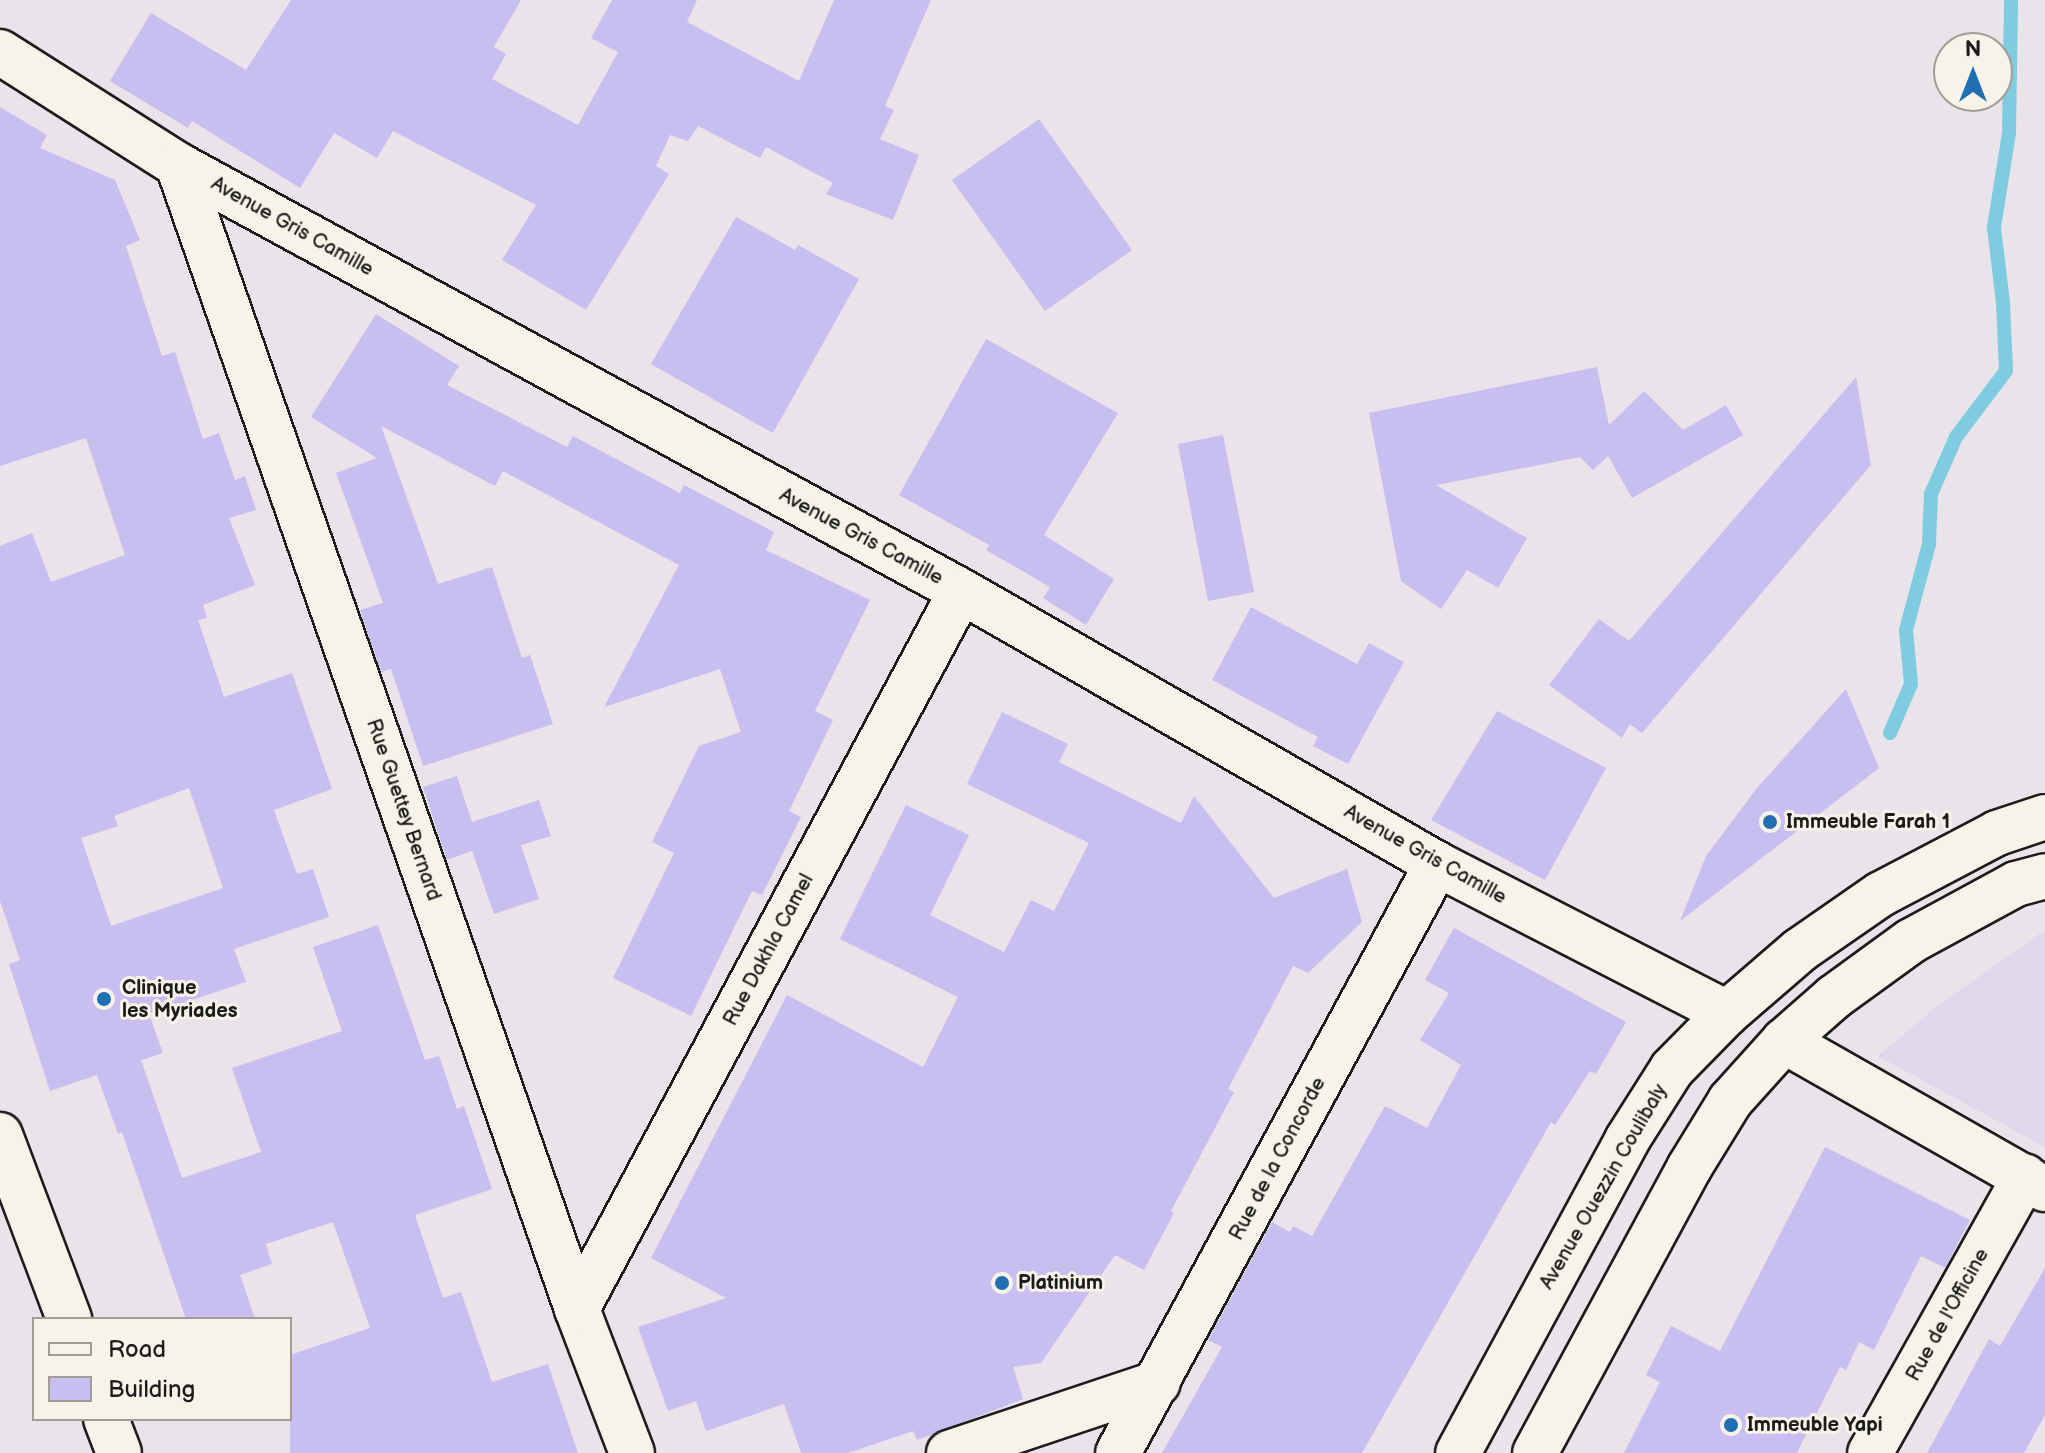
<!DOCTYPE html>
<html>
<head>
<meta charset="utf-8">
<style>
  body { margin:0 }
  #map { position:relative; width:2045px; height:1453px; overflow:hidden; background:#e9e3ea; font-family:"Balsamiq Sans",sans-serif }
  div>[style] { position:absolute }
  .built>* { inset:0; background:#dfd8ec }
  .stream>* { height:14px; margin:-7px; padding:0 7px; transform-origin:7px; border-radius:7px; background:#7fcbdf }
  .building>* { inset:0; background:#c8bef0 }
  .roads { filter:drop-shadow(2px 0 #1c1c1c) drop-shadow(-2px 0 #1c1c1c) drop-shadow(0 2px #1c1c1c) drop-shadow(0 -2px #1c1c1c) }
  .street>* { height:44px; margin:-22px; padding:0 22px; transform-origin:22px; border-radius:22px; background:#f7f3e8 }
  .secondary>* { height:44px; margin:-22px; padding:0 22px; transform-origin:22px; border-radius:22px; background:#f7f3e8 }
  .dots>* { width:22px; height:22px; translate:-50% -50%; box-sizing:border-box; border:4px solid #f7f3e8; border-radius:50% }
  span { translate:-50% -50%; white-space:nowrap; text-align:center; line-height:1.15; -webkit-text-stroke:6px #f7f3e8; paint-order:stroke }
  .street-label { font-size:20px; color:#1c1c1c }
  .poi-label { font-size:20px; color:#1c1c1c; font-weight:700 }
  .left { translate:0 -50%; text-align:left }
  .legend { position:absolute; left:32px; top:1317px; width:260px; height:104px; box-sizing:border-box; background:#f7f3e8; border:2px solid #9f9d96; margin:0; padding:10px 14px; list-style:none; font-size:24px; color:#1c1c1c }
  .legend li { display:flex; align-items:center; gap:16px; height:40px }
  .legend b { width:40px; border:2px solid #9f9d96 }
  .north { position:absolute; left:1933px; top:32px; width:80px; height:80px; box-sizing:border-box; background:#f7f3e8; border:2px solid #9f9d96; border-radius:50%; rotate:0deg; font-size:22px; font-weight:700; line-height:32px; text-align:center; color:#1c1c1c }
  .north::after { content:''; display:block; margin:auto; width:28px; height:36px; background:#1f6fb2; clip-path:polygon(50% 0,100% 100%,50% 72%,0 100%) }
</style>
</head>
<body>
<div id="map">
  <div class="built">
    <div style="clip-path:polygon(2045px 930px,2045px 1147px,1878px 1056px,1936px 1007px)"></div>
  </div>
  <div class="stream">
    <div style="left:1890px;top:733px;width:53px;rotate:-66.8deg"></div>
    <div style="left:1911px;top:684px;width:54px;rotate:-95.3deg"></div>
    <div style="left:1906px;top:630px;width:89px;rotate:-75deg"></div>
    <div style="left:1929px;top:544px;width:50px;rotate:-87.7deg"></div>
    <div style="left:1931px;top:494px;width:62px;rotate:-66.3deg"></div>
    <div style="left:1956px;top:437px;width:83px;rotate:-52.9deg"></div>
    <div style="left:2006px;top:371px;width:68px;rotate:-92.5deg"></div>
    <div style="left:2003px;top:303px;width:77px;rotate:-96.8deg"></div>
    <div style="left:1994px;top:227px;width:95px;rotate:-80.9deg"></div>
    <div style="left:2009px;top:133px;width:133px;rotate:-89.1deg"></div>
  </div>
  <div class="building">
    <div style="clip-path:polygon(291px 0,521px 0,494px 47px,506px 54px,492px 79px,578px 125px,618px 52px,591px 38px,612px 0,697px 0,687px 22px,799px 81px,834px 0,931px 0,885px 106px,894px 110px,880px 139px,919px 155px,893px 220px,826px 194px,833px 183px,766px 147px,760px 158px,698px 126px,688px 141px,670px 135px,656px 166px,669px 174px,586px 310px,502px 260px,536px 205px,393px 131px,377px 158px,334px 133px,300px 188px,192px 121px,188px 128px,110px 81px,151px 13px,246px 70px)"></div>
    <div style="clip-path:polygon(evenodd,0 107px,47px 135px,40px 148px,115px 180px,140px 240px,126px 246px,162px 356px,175px 352px,203px 439px,219px 433px,235px 480px,245px 476px,256px 510px,229px 518px,255px 585px,203px 605px,207px 618px,198px 620px,224px 697px,292px 673px,332px 789px,274px 810px,297px 874px,313px 869px,329px 917px,234px 949px,246px 982px,149px 1014px,163px 1053px,141px 1060px,182px 1178px,261px 1152px,232px 1068px,342px 1031px,313px 947px,378px 925px,425px 1060px,439px 1056px,457px 1109px,464px 1106px,492px 1189px,415px 1215px,443px 1298px,461px 1292px,492px 1382px,548px 1364px,578px 1453px,290px 1453px,290px 1355px,370px 1328px,333px 1222px,266px 1244px,272px 1264px,240px 1275px,255px 1319px,186px 1319px,122px 1132px,118px 1134px,97px 1075px,50px 1091px,9px 964px,20px 960px,0 901px,0 546px,32px 533px,51px 582px,125px 555px,86px 438px,0 466px,0 107px,189px 788px,223px 888px,111px 926px,81px 838px,118px 826px,114px 816px,189px 788px)"></div>
    <div style="clip-path:polygon(1039px 119px,1132px 250px,1045px 311px,952px 180px)"></div>
    <div style="clip-path:polygon(736px 217px,795px 250px,798px 245px,859px 279px,773px 433px,651px 364px)"></div>
    <div style="clip-path:polygon(376px 314px,459px 366px,447px 385px,567px 447px,573px 436px,680px 493px,684px 485px,774px 532px,766px 550px,870px 600px,815px 711px,833px 720px,789px 811px,801px 817px,762px 895px,752px 891px,691px 1016px,613px 978px,674px 853px,652px 842px,699px 746px,741px 732px,720px 669px,604px 707px,679px 565px,503px 471px,495px 486px,381px 426px,438px 584px,492px 567px,522px 658px,530px 655px,553px 724px,423px 766px,391px 669px,381px 672px,360px 610px,383px 603px,336px 473px,377px 458px,311px 417px)"></div>
    <div style="clip-path:polygon(986px 339px,1118px 413px,1044px 535px,1114px 579px,1086px 625px,1043px 598px,1050px 587px,986px 550px,989px 545px,899px 495px)"></div>
    <div style="clip-path:polygon(1597px 367px,1609px 425px,1644px 391px,1683px 430px,1726px 405px,1743px 435px,1632px 498px,1608px 456px,1593px 470px,1580px 457px,1436px 485px,1527px 538px,1498px 588px,1467px 570px,1441px 609px,1401px 581px,1369px 413px)"></div>
    <div style="clip-path:polygon(1856px 377px,1871px 465px,1642px 733px,1630px 724px,1622px 738px,1549px 685px,1599px 619px,1629px 641px)"></div>
    <div style="clip-path:polygon(1223px 435px,1254px 592px,1208px 601px,1178px 444px)"></div>
    <div style="clip-path:polygon(1251px 607px,1357px 664px,1369px 643px,1404px 662px,1348px 764px,1313px 746px,1318px 737px,1212px 680px)"></div>
    <div style="clip-path:polygon(1846px 689px,1879px 768px,1680px 921px,1706px 856px,1757px 788px)"></div>
    <div style="clip-path:polygon(1497px 711px,1606px 768px,1545px 880px,1431px 820px)"></div>
    <div style="clip-path:polygon(1002px 712px,1068px 744px,1059px 762px,1181px 823px,1194px 796px,1274px 898px,1347px 869px,1362px 922px,1308px 973px,1293px 966px,1228px 1089px,1234px 1092px,1171px 1211px,1174px 1213px,1144px 1270px,1115px 1255px,1041px 1363px,1013px 1367px,1023px 1399px,917px 1440px,913px 1431px,848px 1453px,801px 1453px,784px 1404px,706px 1431px,696px 1401px,668px 1411px,638px 1327px,726px 1298px,651px 1258px,787px 995px,923px 1067px,958px 997px,840px 939px,906px 805px,969px 835px,930px 915px,1004px 952px,1031px 900px,1054px 911px,1089px 843px,967px 784px)"></div>
    <div style="clip-path:polygon(457px 776px,472px 822px,539px 800px,551px 836px,521px 845px,539px 899px,494px 914px,472px 851px,447px 860px,423px 787px)"></div>
    <div style="clip-path:polygon(1454px 928px,1626px 1022px,1596px 1074px,1590px 1071px,1555px 1125px,1551px 1122px,1362px 1453px,1162px 1453px,1222px 1347px,1208px 1340px,1272px 1222px,1290px 1232px,1293px 1226px,1312px 1236px,1385px 1106px,1427px 1128px,1461px 1065px,1420px 1040px,1449px 993px,1425px 980px)"></div>
    <div style="clip-path:polygon(1825px 1147px,1970px 1220px,1945px 1268px,1921px 1256px,1874px 1350px,1859px 1342px,1846px 1370px,1840px 1367px,1797px 1453px,1624px 1453px,1660px 1382px,1646px 1375px,1671px 1326px,1720px 1351px)"></div>
    <div style="clip-path:polygon(2045px 1268px,2045px 1415px,2024px 1453px,1927px 1453px,1989px 1339px,2000px 1346px)"></div>
  </div>
  <div class="roads">
    <div class="street">
      <div style="left:0;top:52px;width:211px;rotate:32.4deg"></div>
      <div style="left:178px;top:165px;width:891px;rotate:28.55deg"></div>
      <div style="left:961px;top:591px;width:549px;rotate:29.84deg"></div>
      <div style="left:1437px;top:864px;width:326px;rotate:27.2deg"></div>
      <div style="left:178px;top:165px;width:1212px;rotate:70.77deg"></div>
      <div style="left:577px;top:1309px;width:154px;rotate:69.1deg"></div>
      <div style="left:1784px;top:1041px;width:300px;rotate:29.6deg"></div>
      <div style="left:0;top:1135px;width:197px;rotate:69.4deg"></div>
      <div style="left:577px;top:1309px;width:814px;rotate:-61.86deg"></div>
      <div style="left:106px;top:1419px;width:36px;rotate:69deg"></div>
      <div style="left:949px;top:1453px;width:220px;rotate:-18.5deg"></div>
      <div style="left:1118px;top:1453px;width:670px;rotate:-61.56deg"></div>
      <div style="left:1870px;top:1453px;width:317px;rotate:-60.7deg"></div>
    </div>
    <div class="secondary">
      <div style="left:1458px;top:1453px;width:356px;rotate:-61.6deg"></div>
      <div style="left:1627px;top:1140px;width:84px;rotate:-57.6deg"></div>
      <div style="left:1672px;top:1069px;width:78px;rotate:-45.5deg"></div>
      <div style="left:1727px;top:1013px;width:96px;rotate:-40.8deg"></div>
      <div style="left:1800px;top:950px;width:98px;rotate:-34.7deg"></div>
      <div style="left:1881px;top:894px;width:131px;rotate:-27.7deg"></div>
      <div style="left:1997px;top:833px;width:51px;rotate:-18.4deg"></div>
      <div style="left:1535px;top:1453px;width:324px;rotate:-61.6deg"></div>
      <div style="left:1689px;top:1168px;width:79px;rotate:-58.5deg"></div>
      <div style="left:1730px;top:1101px;width:81px;rotate:-48deg"></div>
      <div style="left:1784px;top:1041px;width:67px;rotate:-41.3deg"></div>
      <div style="left:1834px;top:997px;width:95px;rotate:-36deg"></div>
      <div style="left:1911px;top:941px;width:119px;rotate:-28.5deg"></div>
      <div style="left:2016px;top:884px;width:30px;rotate:-15deg"></div>
    </div>
  </div>
  <div class="dots">
    <div style="left:1770px;top:822px;background:#1f6fb2"></div>
    <div style="left:104px;top:999px;background:#1f6fb2"></div>
    <div style="left:1002px;top:1283px;background:#1f6fb2"></div>
    <div style="left:1731px;top:1425px;background:#1f6fb2"></div>
  </div>
  <div class="street-label">
    <span style="left:292px;top:227px;rotate:29deg">Avenue Gris Camille</span>
    <span style="left:861px;top:537px;rotate:28deg">Avenue Gris Camille</span>
    <span style="left:403px;top:810px;rotate:71deg">Rue Guettey Bernard</span>
    <span style="left:1425px;top:855px;rotate:29deg">Avenue Gris Camille</span>
    <span style="left:769px;top:950px;rotate:-62deg">Rue Dakhla Camel</span>
    <span style="left:1278px;top:1159px;rotate:-62deg">Rue de la Concorde</span>
    <span style="left:1604px;top:1187px;rotate:-60deg">Avenue Ouezzin Coulibaly</span>
    <span style="left:1948px;top:1315px;rotate:-61deg">Rue de l'Officine</span>
  </div>
  <div class="poi-label">
    <span class="left" style="left:1786px;top:822px">Immeuble Farah 1</span>
    <span class="left" style="left:122px;top:1000px">Clinique<br>les Myriades</span>
    <span class="left" style="left:1018px;top:1283px">Platinium</span>
    <span class="left" style="left:1747px;top:1425px">Immeuble Yapi</span>
  </div>
  <ul class="legend">
  <li><b style="height:10px;background:#f7f3e8"></b>Road</li>
  <li><b style="height:22px;background:#c8bef0"></b>Building</li>
  </ul>
  <div class="north">N</div>
</div>
</body>
</html>
